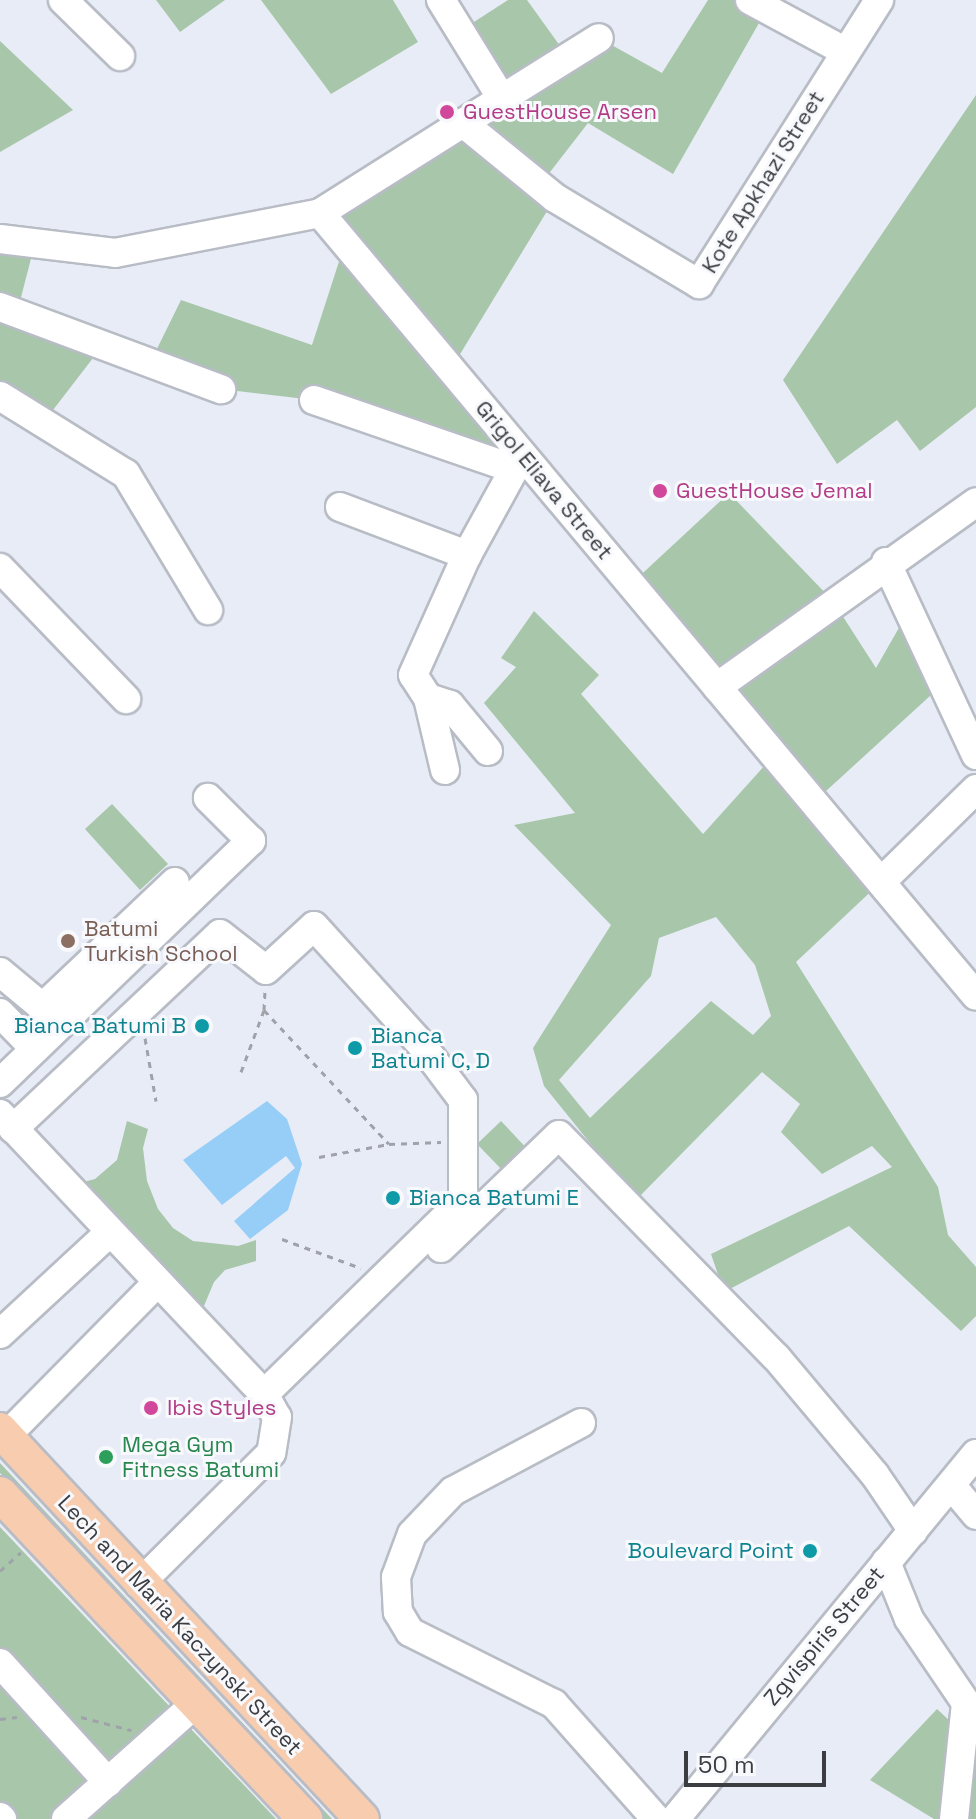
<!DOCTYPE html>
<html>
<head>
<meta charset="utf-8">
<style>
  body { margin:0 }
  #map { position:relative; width:976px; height:1819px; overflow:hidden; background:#e8ecf6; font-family:"Space Grotesk",sans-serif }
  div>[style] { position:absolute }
  .green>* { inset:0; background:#a7c6aa }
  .water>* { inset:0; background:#97cef8 }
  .path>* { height:3px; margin-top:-1.5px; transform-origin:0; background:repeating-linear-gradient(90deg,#9fa2a9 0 6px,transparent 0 12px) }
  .roads { filter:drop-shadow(2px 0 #b8bcc5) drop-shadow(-2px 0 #b8bcc5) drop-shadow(0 2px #b8bcc5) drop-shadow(0 -2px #b8bcc5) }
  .minor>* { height:28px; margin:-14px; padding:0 14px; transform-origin:14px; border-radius:14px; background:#fff }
  .major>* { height:34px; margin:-17px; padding:0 17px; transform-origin:17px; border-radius:17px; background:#f7ccaf }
  .dots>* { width:22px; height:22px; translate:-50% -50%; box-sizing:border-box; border:4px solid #f8f9fd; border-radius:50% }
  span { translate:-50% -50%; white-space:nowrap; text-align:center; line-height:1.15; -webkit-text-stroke:6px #f8f9fd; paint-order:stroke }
  .hotel-label { font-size:22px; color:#b23c85 }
  .left { translate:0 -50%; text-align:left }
  .street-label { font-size:22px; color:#3b3d41 }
  .education-label { font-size:22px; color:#785e54 }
  .culture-label { font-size:22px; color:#0d838f }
  .right { translate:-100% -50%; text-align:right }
  .leisure-label { font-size:22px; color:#27864d }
  .scale { position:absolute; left:684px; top:1751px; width:142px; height:36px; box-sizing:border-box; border:4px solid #3b3d41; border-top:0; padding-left:10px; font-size:24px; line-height:28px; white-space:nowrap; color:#3b3d41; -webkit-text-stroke:6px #f8f9fd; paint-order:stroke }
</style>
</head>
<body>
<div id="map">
  <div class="green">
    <div style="clip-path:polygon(156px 0,225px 0,180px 32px)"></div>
    <div style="clip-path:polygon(261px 0,393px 0,418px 42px,331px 94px)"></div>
    <div style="clip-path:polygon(508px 0,527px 0,568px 57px,599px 38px,662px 73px,708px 0,750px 0,767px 9px,673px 174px,588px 123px,540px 185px,555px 198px,451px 369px,514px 469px,314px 400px,221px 389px,150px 363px,181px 300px,312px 345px,345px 243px,320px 213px,501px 98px,460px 31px)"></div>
    <div style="clip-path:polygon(0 41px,73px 110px,0 152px)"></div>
    <div style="clip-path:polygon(976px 95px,976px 407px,920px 451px,897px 420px,837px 464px,783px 380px)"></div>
    <div style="clip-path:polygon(0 239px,35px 243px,17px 313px,103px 345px,43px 423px,0 396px)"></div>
    <div style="clip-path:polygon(evenodd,729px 493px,833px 601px,876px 668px,908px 612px,942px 685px,814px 802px,881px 882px,796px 962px,938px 1187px,948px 1235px,976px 1267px,976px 1316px,961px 1331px,849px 1226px,724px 1292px,711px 1254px,892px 1167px,872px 1146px,822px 1174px,781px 1132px,800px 1104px,762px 1072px,636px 1200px,544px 1086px,533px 1048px,611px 925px,514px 825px,575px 813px,484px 703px,516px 667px,501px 658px,534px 611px,599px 675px,581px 694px,703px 834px,774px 755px,631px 584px,729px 493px,716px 917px,755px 965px,771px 1016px,753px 1035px,711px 1001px,590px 1118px,559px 1080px,651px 976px,659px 938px,716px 917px)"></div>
    <div style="clip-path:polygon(112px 804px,168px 864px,140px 890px,85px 829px)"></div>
    <div style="clip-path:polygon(127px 1121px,148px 1129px,143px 1148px,147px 1181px,158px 1209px,173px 1228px,193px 1241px,238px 1246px,256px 1240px,256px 1261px,225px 1270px,214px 1282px,201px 1313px,76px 1184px,95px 1179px,117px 1160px)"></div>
    <div style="clip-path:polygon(501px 1121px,531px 1153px,507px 1175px,477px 1144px)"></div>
    <div style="clip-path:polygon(0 1463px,332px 1819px,322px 1819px,0 1473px)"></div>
    <div style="clip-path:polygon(0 1527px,276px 1819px,0 1819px)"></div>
    <div style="clip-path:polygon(937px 1709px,967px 1737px,976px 1727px,976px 1819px,934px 1819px,870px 1780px)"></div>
  </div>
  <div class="water">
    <div style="clip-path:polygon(267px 1101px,287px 1119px,302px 1164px,288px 1210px,250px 1239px,234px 1221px,295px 1168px,286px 1156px,222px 1205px,183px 1160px)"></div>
  </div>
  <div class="path">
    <div style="left:264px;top:1010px;width:183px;rotate:47deg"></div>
    <div style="left:145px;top:1038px;width:64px;rotate:80.1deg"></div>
    <div style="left:241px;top:1072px;width:66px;rotate:-69.6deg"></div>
    <div style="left:264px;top:1010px;width:18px;rotate:-87deg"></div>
    <div style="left:319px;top:1157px;width:71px;rotate:-10.5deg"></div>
    <div style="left:389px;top:1144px;width:52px;rotate:-2.2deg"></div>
    <div style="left:282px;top:1239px;width:84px;rotate:20.2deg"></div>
    <div style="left:0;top:1571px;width:28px;rotate:-42deg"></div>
    <div style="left:81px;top:1717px;width:52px;rotate:14.6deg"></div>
    <div style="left:0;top:1719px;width:17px;rotate:-7deg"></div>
  </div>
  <div class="roads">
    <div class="minor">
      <div style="left:63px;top:0;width:80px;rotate:44.5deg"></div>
      <div style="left:441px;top:0;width:114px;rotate:58.3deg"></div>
      <div style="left:750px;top:0;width:109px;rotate:28.4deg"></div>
      <div style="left:463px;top:123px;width:160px;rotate:-32deg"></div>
      <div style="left:320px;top:213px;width:1021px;rotate:50.04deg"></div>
      <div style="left:0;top:239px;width:116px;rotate:6.9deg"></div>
      <div style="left:115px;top:253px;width:209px;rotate:-11deg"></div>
      <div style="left:320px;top:213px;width:169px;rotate:-32.2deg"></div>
      <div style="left:463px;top:123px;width:119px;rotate:39.2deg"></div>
      <div style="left:555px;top:198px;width:168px;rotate:30.8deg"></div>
      <div style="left:699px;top:284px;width:336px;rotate:-57.6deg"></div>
      <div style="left:0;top:307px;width:236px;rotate:20.4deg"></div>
      <div style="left:0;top:396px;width:148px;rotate:31.8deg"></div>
      <div style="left:126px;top:474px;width:159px;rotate:58.9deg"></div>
      <div style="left:314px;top:400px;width:212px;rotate:19deg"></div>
      <div style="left:340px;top:507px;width:136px;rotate:20.7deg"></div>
      <div style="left:886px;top:562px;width:213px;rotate:65deg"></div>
      <div style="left:0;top:568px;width:182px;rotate:46.1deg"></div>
      <div style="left:717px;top:687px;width:318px;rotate:-35.5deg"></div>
      <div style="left:428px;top:698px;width:74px;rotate:76.7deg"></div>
      <div style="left:488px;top:751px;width:60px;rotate:-129.6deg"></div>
      <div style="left:450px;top:705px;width:23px;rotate:-162deg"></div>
      <div style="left:428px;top:698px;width:27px;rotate:-123deg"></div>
      <div style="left:413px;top:675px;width:132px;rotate:-65.8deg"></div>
      <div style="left:467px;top:555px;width:114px;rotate:-61.2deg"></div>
      <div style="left:881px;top:882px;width:133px;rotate:-44.4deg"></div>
      <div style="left:0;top:972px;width:70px;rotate:39.8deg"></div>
      <div style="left:42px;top:1008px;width:183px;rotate:-43.5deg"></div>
      <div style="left:0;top:1013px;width:50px;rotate:45.8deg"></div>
      <div style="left:0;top:1083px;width:349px;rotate:-44deg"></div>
      <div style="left:251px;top:841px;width:61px;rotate:-135deg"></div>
      <div style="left:0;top:1114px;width:385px;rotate:46.7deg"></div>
      <div style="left:264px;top:1394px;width:26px;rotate:61deg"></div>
      <div style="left:277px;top:1417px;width:36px;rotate:99deg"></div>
      <div style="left:271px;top:1453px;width:186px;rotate:135.2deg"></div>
      <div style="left:13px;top:1129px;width:284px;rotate:-43.3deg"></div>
      <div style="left:220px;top:934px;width:58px;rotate:38deg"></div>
      <div style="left:266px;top:970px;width:65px;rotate:-42.5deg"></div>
      <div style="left:314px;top:926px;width:159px;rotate:47.8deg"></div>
      <div style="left:421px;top:1044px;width:70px;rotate:53.1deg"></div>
      <div style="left:463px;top:1100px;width:100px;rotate:90deg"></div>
      <div style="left:463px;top:1200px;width:278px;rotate:135.7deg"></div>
      <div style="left:441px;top:1248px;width:163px;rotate:-43.8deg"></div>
      <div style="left:559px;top:1135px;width:310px;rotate:45.7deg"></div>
      <div style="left:776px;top:1357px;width:154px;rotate:50deg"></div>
      <div style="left:875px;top:1475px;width:68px;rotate:55.8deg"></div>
      <div style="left:0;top:1334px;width:150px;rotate:-42.8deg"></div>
      <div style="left:581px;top:1423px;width:145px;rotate:152deg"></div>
      <div style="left:453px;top:1491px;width:59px;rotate:133.6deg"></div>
      <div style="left:412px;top:1534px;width:46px;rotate:110.4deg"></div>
      <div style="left:396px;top:1577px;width:35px;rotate:87deg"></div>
      <div style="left:398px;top:1612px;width:23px;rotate:59deg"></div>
      <div style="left:410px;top:1632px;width:161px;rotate:26.6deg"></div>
      <div style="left:554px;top:1704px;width:154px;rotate:48.4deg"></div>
      <div style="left:6px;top:1436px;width:216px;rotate:-45.4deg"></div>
      <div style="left:951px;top:1485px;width:39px;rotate:50deg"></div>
      <div style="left:886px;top:1562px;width:61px;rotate:68deg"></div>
      <div style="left:909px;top:1619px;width:102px;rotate:55.8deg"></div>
      <div style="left:966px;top:1703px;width:117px;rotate:95.9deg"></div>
      <div style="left:0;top:1663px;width:161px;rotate:47.8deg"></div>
      <div style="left:0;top:1817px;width:3px;rotate:45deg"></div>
      <div style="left:66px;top:1819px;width:174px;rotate:-41.7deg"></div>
      <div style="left:675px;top:1819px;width:473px;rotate:-50.5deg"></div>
    </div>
    <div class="major">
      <div style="left:0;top:1430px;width:531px;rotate:47.06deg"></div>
      <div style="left:0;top:1494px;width:446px;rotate:46.8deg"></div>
    </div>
  </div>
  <div class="dots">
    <div style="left:447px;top:112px;background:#d1479c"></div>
    <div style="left:660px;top:491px;background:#d1479c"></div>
    <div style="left:68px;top:941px;background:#8d6e63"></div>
    <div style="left:202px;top:1026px;background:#0f9aa8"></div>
    <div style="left:355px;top:1048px;background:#0f9aa8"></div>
    <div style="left:393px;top:1198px;background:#0f9aa8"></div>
    <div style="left:151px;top:1408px;background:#d1479c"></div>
    <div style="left:106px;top:1457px;background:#2e9e5b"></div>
    <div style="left:810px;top:1551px;background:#0f9aa8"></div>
  </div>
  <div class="hotel-label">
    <span class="left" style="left:463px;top:112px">GuestHouse Arsen</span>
    <span class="left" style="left:676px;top:491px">GuestHouse Jemal</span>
    <span class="left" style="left:167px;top:1408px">Ibis Styles</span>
  </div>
  <div class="street-label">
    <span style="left:763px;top:182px;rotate:-58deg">Kote Apkhazi Street</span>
    <span style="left:544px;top:480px;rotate:50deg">Grigol Eliava Street</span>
    <span style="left:180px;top:1625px;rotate:47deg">Lech and Maria Kaczynski Street</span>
    <span style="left:824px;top:1636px;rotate:-50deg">Zgvispiris Street</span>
  </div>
  <div class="education-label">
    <span class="left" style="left:84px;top:941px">Batumi<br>Turkish School</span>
  </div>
  <div class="culture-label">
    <span class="right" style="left:186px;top:1026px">Bianca Batumi B</span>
    <span class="left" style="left:371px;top:1048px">Bianca<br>Batumi C, D</span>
    <span class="left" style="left:409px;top:1198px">Bianca Batumi E</span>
    <span class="right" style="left:794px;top:1551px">Boulevard Point</span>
  </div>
  <div class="leisure-label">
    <span class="left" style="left:122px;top:1457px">Mega Gym<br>Fitness Batumi</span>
  </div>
  <div class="scale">50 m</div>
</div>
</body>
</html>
